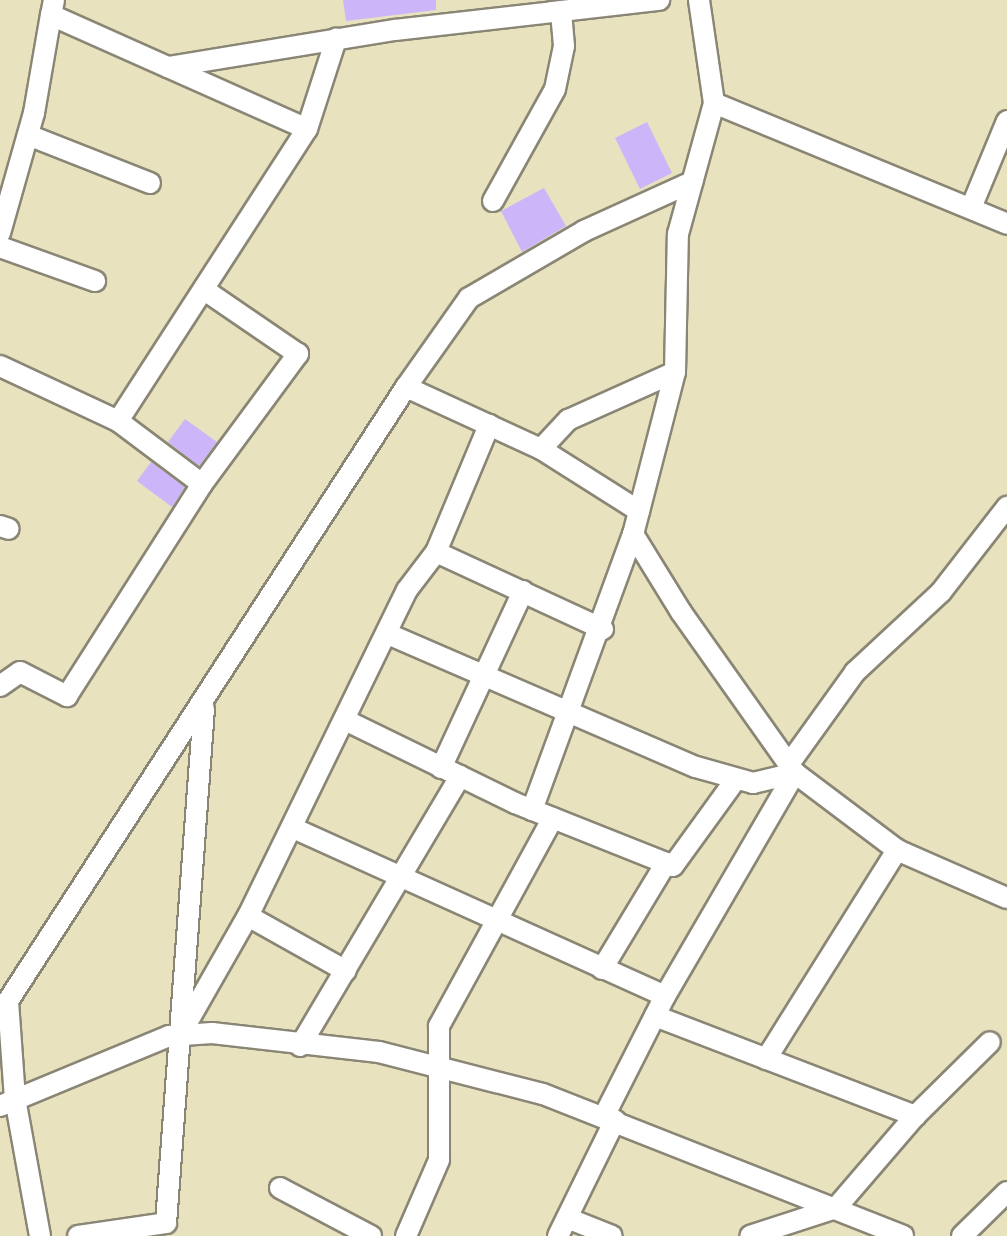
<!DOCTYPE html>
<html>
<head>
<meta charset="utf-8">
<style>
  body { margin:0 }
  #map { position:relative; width:1007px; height:1236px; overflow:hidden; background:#e9e2bf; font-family:"Shantell Sans",sans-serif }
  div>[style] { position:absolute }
  .building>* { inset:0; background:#cdb5fa }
  .roads { filter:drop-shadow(2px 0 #8a8675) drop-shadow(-2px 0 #8a8675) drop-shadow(0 2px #8a8675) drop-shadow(0 -2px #8a8675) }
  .minor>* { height:20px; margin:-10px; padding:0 10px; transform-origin:10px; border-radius:10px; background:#fff }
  span { translate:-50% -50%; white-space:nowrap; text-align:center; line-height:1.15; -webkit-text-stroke:7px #fbf7ec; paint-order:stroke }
</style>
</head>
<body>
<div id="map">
  <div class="building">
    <div style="clip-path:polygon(343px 0,436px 0,436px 10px,346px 21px)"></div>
    <div style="clip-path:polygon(647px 122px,672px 173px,640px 189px,615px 138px)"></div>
    <div style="clip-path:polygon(544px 188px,566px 226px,522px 252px,501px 211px)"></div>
    <div style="clip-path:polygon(185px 419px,217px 442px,199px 466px,168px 442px)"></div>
    <div style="clip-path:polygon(151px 462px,185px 487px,172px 507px,137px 481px)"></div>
  </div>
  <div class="roads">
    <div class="minor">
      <div style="left:54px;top:0;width:15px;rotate:101deg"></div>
      <div style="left:51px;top:15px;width:128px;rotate:24deg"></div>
      <div style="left:168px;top:67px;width:230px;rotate:-9.3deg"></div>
      <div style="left:395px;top:30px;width:266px;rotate:-6.5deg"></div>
      <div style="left:168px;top:67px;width:152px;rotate:24deg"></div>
      <div style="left:307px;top:129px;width:95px;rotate:-72.1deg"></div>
      <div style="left:714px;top:103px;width:317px;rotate:22.4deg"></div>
      <div style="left:28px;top:135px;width:131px;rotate:21.5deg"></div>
      <div style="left:493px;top:201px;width:128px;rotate:-61deg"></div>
      <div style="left:555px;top:89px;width:44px;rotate:-78.2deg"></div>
      <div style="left:564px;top:46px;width:35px;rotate:-95deg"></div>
      <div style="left:971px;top:208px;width:94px;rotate:-67.5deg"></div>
      <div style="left:0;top:233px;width:125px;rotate:-74.2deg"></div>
      <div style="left:34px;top:113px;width:99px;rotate:-80.2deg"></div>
      <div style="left:0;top:247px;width:101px;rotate:19.7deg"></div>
      <div style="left:0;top:366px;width:130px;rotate:25deg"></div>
      <div style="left:675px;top:372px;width:167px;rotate:104.5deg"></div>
      <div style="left:633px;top:534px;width:92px;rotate:58.4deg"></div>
      <div style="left:681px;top:612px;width:197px;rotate:54.7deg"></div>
      <div style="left:795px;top:773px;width:128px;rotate:37deg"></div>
      <div style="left:897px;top:850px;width:120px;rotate:23.6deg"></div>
      <div style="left:406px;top:387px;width:109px;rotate:-54.7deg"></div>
      <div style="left:469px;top:298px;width:133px;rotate:-30.2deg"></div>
      <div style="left:584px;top:231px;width:119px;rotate:-24.4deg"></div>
      <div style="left:541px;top:449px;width:116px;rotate:32.3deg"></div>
      <div style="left:202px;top:484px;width:162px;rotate:-53.6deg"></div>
      <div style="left:298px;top:354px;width:112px;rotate:-145.6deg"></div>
      <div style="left:0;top:526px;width:9px;rotate:18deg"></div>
      <div style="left:436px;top:552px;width:184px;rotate:24.8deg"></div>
      <div style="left:388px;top:634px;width:335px;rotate:23.4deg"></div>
      <div style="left:696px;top:767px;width:59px;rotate:15.7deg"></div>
      <div style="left:753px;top:783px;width:43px;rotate:-13.4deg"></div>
      <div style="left:0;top:686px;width:24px;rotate:-35deg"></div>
      <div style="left:20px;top:672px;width:53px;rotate:27.1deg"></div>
      <div style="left:67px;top:696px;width:251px;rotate:-57.5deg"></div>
      <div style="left:202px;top:484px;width:105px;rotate:-143.1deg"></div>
      <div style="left:118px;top:421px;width:348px;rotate:-57.1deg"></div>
      <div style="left:347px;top:721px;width:187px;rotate:26deg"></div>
      <div style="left:515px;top:803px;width:170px;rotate:21.7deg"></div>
      <div style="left:673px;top:866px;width:107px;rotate:-54.1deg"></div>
      <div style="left:789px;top:764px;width:113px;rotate:-54.3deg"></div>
      <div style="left:855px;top:672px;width:117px;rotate:-42.9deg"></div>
      <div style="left:941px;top:592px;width:108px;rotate:-52.2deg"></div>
      <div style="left:441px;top:768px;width:195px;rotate:-65.1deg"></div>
      <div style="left:532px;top:810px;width:294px;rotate:-69.9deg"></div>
      <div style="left:293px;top:828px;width:408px;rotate:24.3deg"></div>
      <div style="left:665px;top:996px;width:135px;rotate:116.9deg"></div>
      <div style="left:248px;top:916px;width:112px;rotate:29.3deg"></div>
      <div style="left:602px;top:969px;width:124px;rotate:-58.9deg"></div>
      <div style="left:665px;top:996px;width:258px;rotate:-59.8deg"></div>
      <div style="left:655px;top:1016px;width:279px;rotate:21deg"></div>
      <div style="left:915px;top:1116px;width:121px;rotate:130.7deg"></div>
      <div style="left:836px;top:1208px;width:90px;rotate:162deg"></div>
      <div style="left:180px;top:1035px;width:137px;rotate:-60.3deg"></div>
      <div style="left:248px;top:916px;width:363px;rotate:-64deg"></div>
      <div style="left:407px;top:590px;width:48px;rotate:-52.7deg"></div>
      <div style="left:436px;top:552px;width:138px;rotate:-67.3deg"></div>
      <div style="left:300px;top:1046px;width:314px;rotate:-59.3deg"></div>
      <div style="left:766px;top:1059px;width:247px;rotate:-57.9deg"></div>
      <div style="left:0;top:1106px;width:183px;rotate:-22.5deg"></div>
      <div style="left:169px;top:1036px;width:43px;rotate:-4deg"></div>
      <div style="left:212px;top:1033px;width:168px;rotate:6.5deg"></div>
      <div style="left:379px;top:1052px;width:169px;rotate:14.4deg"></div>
      <div style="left:543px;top:1094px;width:387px;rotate:21.5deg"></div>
      <div style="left:915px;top:1116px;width:105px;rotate:-44.6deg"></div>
      <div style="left:280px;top:1188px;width:103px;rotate:27.8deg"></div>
      <div style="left:567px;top:1218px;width:48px;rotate:21.8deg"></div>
      <div style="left:40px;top:1236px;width:139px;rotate:-100.3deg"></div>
      <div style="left:15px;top:1099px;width:98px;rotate:-94.1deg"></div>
      <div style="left:8px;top:1001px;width:732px;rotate:-57.05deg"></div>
      <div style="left:406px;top:387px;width:149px;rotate:24.7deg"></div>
      <div style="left:541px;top:449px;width:40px;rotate:-47deg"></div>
      <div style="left:568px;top:420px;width:117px;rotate:-24.2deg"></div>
      <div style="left:675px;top:372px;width:138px;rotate:-88.8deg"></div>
      <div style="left:678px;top:234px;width:136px;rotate:-74.6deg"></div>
      <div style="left:714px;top:103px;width:104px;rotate:-98.3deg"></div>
      <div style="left:78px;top:1236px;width:89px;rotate:-8.4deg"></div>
      <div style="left:166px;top:1223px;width:516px;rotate:-85.78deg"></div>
      <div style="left:406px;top:1236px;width:83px;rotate:-66.5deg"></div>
      <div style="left:439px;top:1160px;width:134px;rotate:-90deg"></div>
      <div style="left:439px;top:1026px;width:237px;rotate:-61.3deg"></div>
      <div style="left:558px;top:1236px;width:129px;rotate:-63.8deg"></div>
      <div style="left:962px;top:1236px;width:63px;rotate:-44.4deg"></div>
    </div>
  </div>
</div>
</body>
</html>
